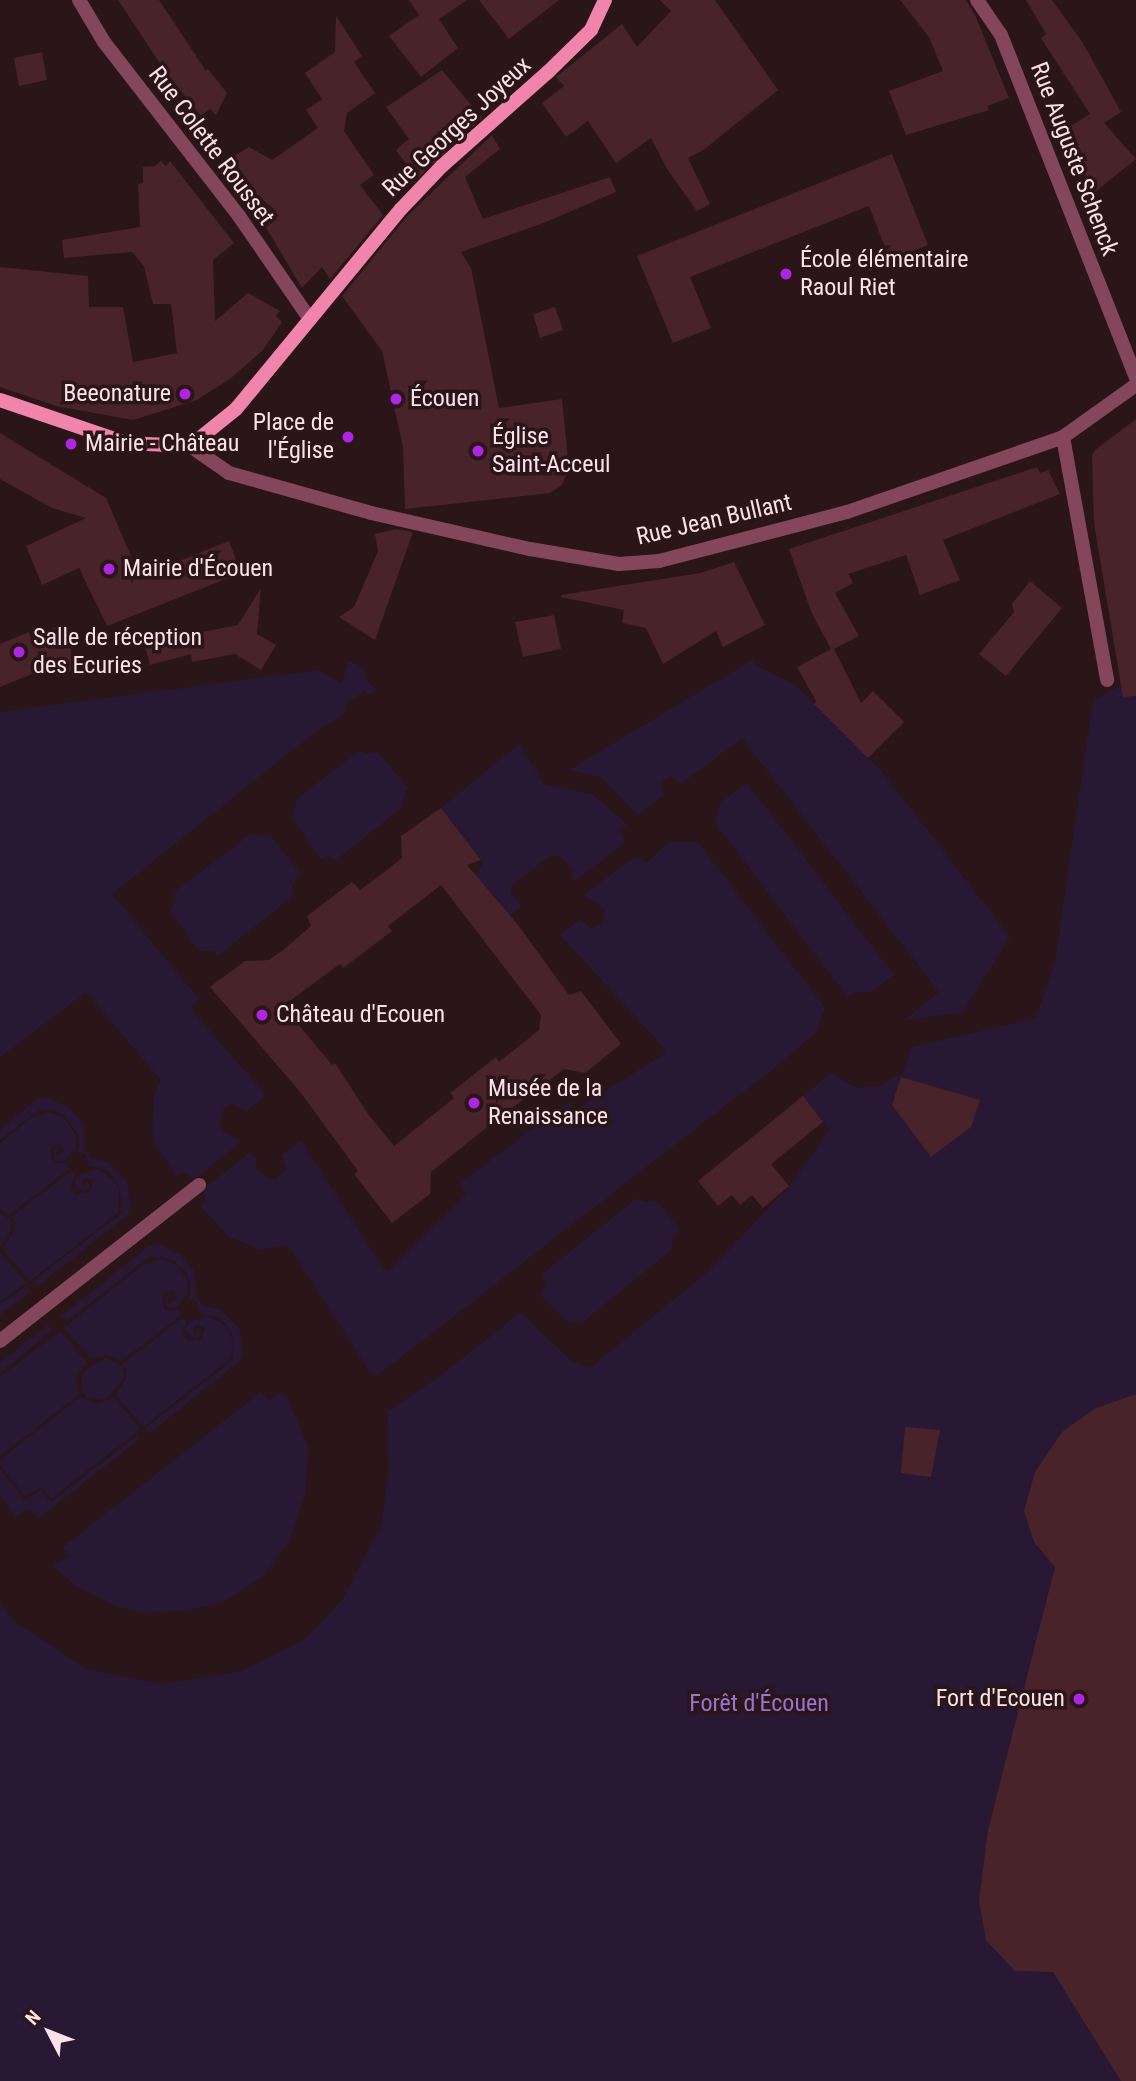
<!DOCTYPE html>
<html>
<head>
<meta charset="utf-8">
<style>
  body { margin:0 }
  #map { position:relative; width:1136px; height:2081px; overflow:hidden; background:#2a1519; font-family:"Roboto Condensed",sans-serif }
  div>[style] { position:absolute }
  .green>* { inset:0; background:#281833 }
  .building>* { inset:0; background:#482329 }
  .pedestrian>* { height:14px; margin:-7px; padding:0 7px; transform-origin:7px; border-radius:7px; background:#83465a }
  .minor>* { height:14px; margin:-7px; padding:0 7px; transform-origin:7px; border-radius:7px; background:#83465a }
  .secondary>* { height:14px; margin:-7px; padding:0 7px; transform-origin:7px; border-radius:7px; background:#f084aa }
  .dots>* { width:19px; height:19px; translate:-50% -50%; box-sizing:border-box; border:4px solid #2a1519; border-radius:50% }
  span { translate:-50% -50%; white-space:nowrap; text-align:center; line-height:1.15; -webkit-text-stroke:7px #2a1519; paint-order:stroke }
  .street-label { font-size:24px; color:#fbe1e8 }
  .poi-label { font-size:24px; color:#fbe1e8 }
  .left { translate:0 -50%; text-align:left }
  .right { translate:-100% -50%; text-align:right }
  .park-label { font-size:24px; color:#9874d4 }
  .north { position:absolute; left:14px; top:1997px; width:70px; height:70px; -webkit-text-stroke:5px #2a1519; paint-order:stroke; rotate:312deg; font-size:19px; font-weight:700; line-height:28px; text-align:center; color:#fbe1e8 }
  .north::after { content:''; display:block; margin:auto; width:24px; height:32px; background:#fbe1e8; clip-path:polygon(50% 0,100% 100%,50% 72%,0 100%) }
</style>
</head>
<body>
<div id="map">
  <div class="green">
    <div style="clip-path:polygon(752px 660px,756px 665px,794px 684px,880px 769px,1010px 937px,962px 1013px,904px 1020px,939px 992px,742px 738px,681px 784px,673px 777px,666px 779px,661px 785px,664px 795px,637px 815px,601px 777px,569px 770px)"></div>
    <div style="clip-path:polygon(349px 661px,365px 668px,366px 680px,377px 690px,369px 695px,365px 690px,343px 707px,346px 712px,309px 737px,112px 894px,199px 999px,190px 1008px,266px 1095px,246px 1112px,232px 1103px,224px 1107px,219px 1125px,226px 1134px,243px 1140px,195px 1179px,182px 1173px,177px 1176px,156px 1146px,152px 1130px,154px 1096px,161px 1080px,86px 992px,0 1057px,0 712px,319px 670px,342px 683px)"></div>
    <div style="clip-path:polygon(1136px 683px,1136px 2081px,0 2081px,0 1602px,14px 1621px,87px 1669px,162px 1684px,242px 1671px,304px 1640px,342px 1600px,381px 1525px,389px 1468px,387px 1412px,444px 1373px,521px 1312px,570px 1360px,590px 1368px,710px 1270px,789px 1186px,830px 1130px,803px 1096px,831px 1073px,857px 1088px,881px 1086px,904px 1071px,912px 1047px,1036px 1018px,1055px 962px,1093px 701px,1121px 685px)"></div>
    <div style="clip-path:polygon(519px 744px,544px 784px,592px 794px,628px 825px,621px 828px,625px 843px,574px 882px,570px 866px,561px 857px,551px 855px,511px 886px,511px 893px,522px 907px,508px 917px,476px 876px,482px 865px,481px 859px,441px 808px)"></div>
    <div style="clip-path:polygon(360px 750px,366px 754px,378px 752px,408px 788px,402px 800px,404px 806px,336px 860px,327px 856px,320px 859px,292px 817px,297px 799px)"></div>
    <div style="clip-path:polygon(747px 783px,894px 975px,870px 993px,858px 992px,847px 996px,715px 823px,720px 803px)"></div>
    <div style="clip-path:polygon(252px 833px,258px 837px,270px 835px,300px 873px,292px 886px,293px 896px,218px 956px,212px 951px,199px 951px,170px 911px,176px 899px,174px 892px)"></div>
    <div style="clip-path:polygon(697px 841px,825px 1008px,816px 1032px,778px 1065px,374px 1378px,288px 1245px,261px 1250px,228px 1236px,200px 1206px,206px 1200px,203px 1190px,250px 1152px,257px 1159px,256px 1169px,269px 1179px,276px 1179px,286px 1170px,282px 1155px,301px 1141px,384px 1269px,389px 1270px,467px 1194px,459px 1184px,569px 1101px,575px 1111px,665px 1053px,665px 1049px,560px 935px,580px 919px,592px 929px,603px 923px,605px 909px,584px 895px,635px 857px,647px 862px,669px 842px)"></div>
    <div style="clip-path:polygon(47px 1098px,68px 1107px,83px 1124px,85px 1149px,91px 1158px,110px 1163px,127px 1181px,131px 1204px,129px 1214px,38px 1286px,33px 1281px,122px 1213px,120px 1210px,123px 1203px,116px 1179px,107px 1170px,89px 1166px,86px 1155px,78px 1152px,79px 1136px,64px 1115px,51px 1109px,43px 1111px,40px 1109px,0 1140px,0 1129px,37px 1099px)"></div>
    <div style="clip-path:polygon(50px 1112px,63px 1117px,76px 1135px,76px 1147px,66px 1160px,55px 1162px,54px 1158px,54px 1148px,58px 1147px,55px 1156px,64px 1152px,61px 1143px,52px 1147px,50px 1152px,53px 1163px,68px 1163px,69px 1169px,9px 1215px,0 1209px,0 1143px,30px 1119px)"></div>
    <div style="clip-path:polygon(97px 1169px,114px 1180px,119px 1189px,118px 1213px,30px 1281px,3px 1249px,14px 1231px,16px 1223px,11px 1217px,70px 1172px,75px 1174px,71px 1187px,75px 1194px,90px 1192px,93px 1180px,86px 1178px,81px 1182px,84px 1187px,85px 1183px,89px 1184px,89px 1188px,84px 1191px,76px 1187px,74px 1181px,80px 1174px)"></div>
    <div style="clip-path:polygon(637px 1198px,645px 1202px,656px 1200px,679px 1229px,673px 1237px,671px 1250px,582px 1323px,566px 1321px,540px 1295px,547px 1286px,542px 1274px)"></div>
    <div style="clip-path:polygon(0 1213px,12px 1222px,8px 1237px,0 1246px)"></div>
    <div style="clip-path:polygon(159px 1245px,179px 1254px,194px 1271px,196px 1296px,203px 1305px,221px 1310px,239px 1328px,243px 1352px,240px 1361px,150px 1433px,145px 1428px,233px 1360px,232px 1335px,227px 1326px,219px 1317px,201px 1314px,197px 1301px,190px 1299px,190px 1282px,186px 1272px,176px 1263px,163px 1256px,155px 1258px,152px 1255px,67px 1321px,61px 1316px,149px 1246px)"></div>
    <div style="clip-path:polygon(0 1252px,26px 1283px,0 1302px)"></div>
    <div style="clip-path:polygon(162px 1259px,175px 1264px,188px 1282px,187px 1294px,177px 1307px,167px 1308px,165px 1305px,166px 1295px,169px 1295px,167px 1303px,176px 1300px,177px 1295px,173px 1290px,164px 1294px,162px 1300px,165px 1310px,179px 1310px,180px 1316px,121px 1361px,108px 1355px,91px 1359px,64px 1328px,142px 1266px)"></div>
    <div style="clip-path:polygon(26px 1286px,31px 1291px,0 1315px,0 1304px)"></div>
    <div style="clip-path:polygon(209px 1316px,226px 1326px,231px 1336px,233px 1348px,229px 1360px,143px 1427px,116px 1395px,126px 1378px,127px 1370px,123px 1364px,181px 1319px,187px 1321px,183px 1334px,187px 1341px,201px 1339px,205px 1328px,197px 1325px,192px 1329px,195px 1334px,197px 1330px,200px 1331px,201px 1335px,196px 1338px,188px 1334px,186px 1328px,191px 1321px)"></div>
    <div style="clip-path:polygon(48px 1325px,53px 1330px,0 1373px,0 1362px)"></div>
    <div style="clip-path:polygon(60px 1331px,87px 1363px,77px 1375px,78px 1395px,0 1456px,0 1377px)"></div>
    <div style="clip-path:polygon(106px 1358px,121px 1365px,124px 1376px,120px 1384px,109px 1396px,100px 1400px,86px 1397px,81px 1389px,82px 1376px,88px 1368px)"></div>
    <div style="clip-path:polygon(283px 1390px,308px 1445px,306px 1491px,289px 1542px,262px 1577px,226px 1601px,185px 1611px,142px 1612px,115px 1606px,76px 1586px,53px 1566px,69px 1555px,63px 1547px,261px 1392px,269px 1400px)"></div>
    <div style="clip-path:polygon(80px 1397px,97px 1404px,114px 1397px,140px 1429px,52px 1498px,41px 1487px,25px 1496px,0 1465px,0 1460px)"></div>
    <div style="clip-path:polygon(138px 1435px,140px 1439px,39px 1518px,28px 1508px,15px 1517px,0 1496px,0 1469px,24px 1501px,40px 1490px,51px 1502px)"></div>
  </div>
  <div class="building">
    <div style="clip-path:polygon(118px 0,159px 0,206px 71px,208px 69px,227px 93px,216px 115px,210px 109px,201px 116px,165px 71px)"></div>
    <div style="clip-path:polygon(409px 0,467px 0,439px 19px,458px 48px,421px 77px,389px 36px,419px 15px)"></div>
    <div style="clip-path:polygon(479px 0,559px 0,509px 39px)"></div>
    <div style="clip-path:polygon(660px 0,715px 0,778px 90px,702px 151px,688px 158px,710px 204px,697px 211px,667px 169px,651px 138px,616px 163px,588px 121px,566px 137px,542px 103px,564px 86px,556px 77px,622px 24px,637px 47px,671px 11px)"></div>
    <div style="clip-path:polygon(900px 0,966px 0,975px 15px,1009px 98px,987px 106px,989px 110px,906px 135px,889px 91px,943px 71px,929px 37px)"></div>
    <div style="clip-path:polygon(1026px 0,1052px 0,1083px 43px,1121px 112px,1104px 123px,1136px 159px,1095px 192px,1061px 132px,1090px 114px,1041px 38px,1046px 34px)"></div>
    <div style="clip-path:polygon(336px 16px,362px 56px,354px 62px,375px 93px,347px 113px,344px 131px,374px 175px,360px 185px,383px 215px,330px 279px,322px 267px,302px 288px,261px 219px,276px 211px,222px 164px,249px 147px,272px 160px,318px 128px,306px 110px,322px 99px,305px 73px,335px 52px)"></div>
    <div style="clip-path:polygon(42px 52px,47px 80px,19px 86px,14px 58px)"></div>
    <div style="clip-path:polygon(442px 70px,482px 118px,417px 179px,396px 150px,409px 139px,386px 107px)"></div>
    <div style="clip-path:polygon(492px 135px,500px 149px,465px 177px,483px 219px,610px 177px,616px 192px,541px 224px,461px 252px,471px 268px,499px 408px,562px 399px,569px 469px,562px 485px,550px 493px,405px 509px,403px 447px,382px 351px,342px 296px,408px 215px)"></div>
    <div style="clip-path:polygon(892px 154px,928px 245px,890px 260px,869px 206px,690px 277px,711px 328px,673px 343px,637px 256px)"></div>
    <div style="clip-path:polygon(161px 161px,166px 166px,170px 161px,234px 243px,213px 260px,215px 321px,248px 293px,280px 311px,276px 316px,282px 322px,263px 350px,231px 378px,197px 400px,133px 420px,56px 406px,0 387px,0 267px,88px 276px,89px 307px,123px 307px,133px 362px,177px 353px,171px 304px,153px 304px,144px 266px,132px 252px,64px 258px,62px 240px,140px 227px,138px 184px,143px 183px,143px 167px,155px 166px)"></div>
    <div style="clip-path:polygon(555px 307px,563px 330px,540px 338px,533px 314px)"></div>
    <div style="clip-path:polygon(1136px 419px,1136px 696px,1123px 697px,1094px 523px,1092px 455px,1095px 450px)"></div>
    <div style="clip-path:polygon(0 433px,106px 498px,140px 577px,229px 541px,241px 573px,107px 626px,79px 568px,42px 585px,26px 546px,86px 518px,52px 508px,0 479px)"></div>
    <div style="clip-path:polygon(1037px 467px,1040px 473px,1048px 470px,1060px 494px,943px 540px,960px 580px,920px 595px,906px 555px,848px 574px,853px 583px,835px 593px,859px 636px,834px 649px,861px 703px,873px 691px,904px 722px,868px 758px,814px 704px,816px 701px,797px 667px,831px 649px,812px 614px,789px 549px)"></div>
    <div style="clip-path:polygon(396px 529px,413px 532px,375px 640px,339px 617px,354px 607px,378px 551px,375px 534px)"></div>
    <div style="clip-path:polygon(734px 562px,765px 625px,723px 647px,716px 631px,663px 664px,646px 628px,622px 623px,624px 610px,561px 597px,561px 595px,700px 573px)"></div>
    <div style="clip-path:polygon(1030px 581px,1062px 608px,1006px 676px,979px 654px,1014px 612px,1012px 604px)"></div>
    <div style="clip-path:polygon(261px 588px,257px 634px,276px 645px,261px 670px,235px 654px,192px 662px,191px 654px,150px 665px,144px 643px,238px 625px)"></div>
    <div style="clip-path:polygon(554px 615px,561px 649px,523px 657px,515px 622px)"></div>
    <div style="clip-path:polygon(63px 624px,76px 669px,56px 677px,52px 666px,0 687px,0 644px,29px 632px,31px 637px)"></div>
    <div style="clip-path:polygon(evenodd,441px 808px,481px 860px,467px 865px,518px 925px,569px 995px,581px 991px,621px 1044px,585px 1073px,564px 1069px,496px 1120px,431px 1172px,430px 1194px,392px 1223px,354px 1174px,358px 1171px,301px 1093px,210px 987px,245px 961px,269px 960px,283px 950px,311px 926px,307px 916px,352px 882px,360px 890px,378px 877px,402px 858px,401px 836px,441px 808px,441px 885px,541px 1015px,539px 1030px,499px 1062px,496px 1057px,450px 1093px,454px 1098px,394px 1146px,368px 1114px,335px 1063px,332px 1065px,283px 1006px,340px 964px,343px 968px,392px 931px,388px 926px,441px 885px)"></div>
    <div style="clip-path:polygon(901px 1077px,980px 1100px,971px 1127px,931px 1157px,892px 1105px)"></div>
    <div style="clip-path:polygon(803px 1096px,823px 1122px,771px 1164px,789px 1186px,763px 1208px,752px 1195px,740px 1205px,732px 1195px,718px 1206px,698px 1181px)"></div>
    <div style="clip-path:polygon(1136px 1394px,1136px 2081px,1121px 2081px,1053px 1972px,1015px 1971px,986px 1940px,979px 1901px,988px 1830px,1055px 1567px,1034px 1542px,1024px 1511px,1035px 1472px,1062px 1432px,1094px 1409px)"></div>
    <div style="clip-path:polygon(905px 1427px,940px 1430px,931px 1477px,901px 1473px)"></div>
  </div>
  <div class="pedestrian">
    <div style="left:0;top:1341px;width:253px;rotate:-38.1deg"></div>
  </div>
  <div class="minor">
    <div style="left:79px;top:0;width:49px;rotate:59.2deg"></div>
    <div style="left:104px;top:42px;width:220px;rotate:52.2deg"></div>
    <div style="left:239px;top:216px;width:124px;rotate:55.5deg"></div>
    <div style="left:977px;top:0;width:42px;rotate:55.6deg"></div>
    <div style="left:1001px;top:35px;width:369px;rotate:68.5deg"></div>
    <div style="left:1063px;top:437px;width:247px;rotate:79.7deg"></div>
    <div style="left:190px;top:446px;width:47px;rotate:34.7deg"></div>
    <div style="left:229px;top:473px;width:148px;rotate:15.7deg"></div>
    <div style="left:371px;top:513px;width:163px;rotate:12.8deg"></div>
    <div style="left:530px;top:549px;width:90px;rotate:9.6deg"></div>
    <div style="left:619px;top:564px;width:40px;rotate:-4.3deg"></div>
    <div style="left:659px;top:561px;width:194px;rotate:-14.6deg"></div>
    <div style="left:847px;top:512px;width:229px;rotate:-19.1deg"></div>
    <div style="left:1063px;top:437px;width:90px;rotate:-35.5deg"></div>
  </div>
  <div class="secondary">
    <div style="left:0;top:400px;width:133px;rotate:18.8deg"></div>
    <div style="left:126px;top:443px;width:64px;rotate:2.7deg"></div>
    <div style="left:190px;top:446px;width:59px;rotate:-38.8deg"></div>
    <div style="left:236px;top:409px;width:259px;rotate:-50.5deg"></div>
    <div style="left:401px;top:209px;width:59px;rotate:-46.4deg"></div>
    <div style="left:442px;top:166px;width:142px;rotate:-41.6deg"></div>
    <div style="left:548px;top:72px;width:60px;rotate:-44.3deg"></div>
    <div style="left:591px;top:30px;width:33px;rotate:-65deg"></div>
  </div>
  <div class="dots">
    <div style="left:786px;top:274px;background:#af25e4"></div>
    <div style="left:185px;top:394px;background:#af25e4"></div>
    <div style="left:396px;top:399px;background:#af25e4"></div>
    <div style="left:348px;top:437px;background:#af25e4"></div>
    <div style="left:71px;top:444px;background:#af25e4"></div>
    <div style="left:478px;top:451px;background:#af25e4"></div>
    <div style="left:109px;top:569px;background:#af25e4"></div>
    <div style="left:19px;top:652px;background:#af25e4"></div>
    <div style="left:262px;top:1015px;background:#af25e4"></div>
    <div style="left:474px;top:1103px;background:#af25e4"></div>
    <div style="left:1079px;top:1699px;background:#af25e4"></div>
  </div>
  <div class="street-label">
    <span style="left:457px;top:127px;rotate:-43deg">Rue Georges Joyeux</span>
    <span style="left:211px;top:146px;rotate:53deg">Rue Colette Rousset</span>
    <span style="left:1074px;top:159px;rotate:69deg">Rue Auguste Schenck</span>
    <span style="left:714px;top:520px;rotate:-13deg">Rue Jean Bullant</span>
  </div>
  <div class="poi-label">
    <span class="left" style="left:800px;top:274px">École élémentaire<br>Raoul Riet</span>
    <span class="right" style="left:171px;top:394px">Beeonature</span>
    <span class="left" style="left:410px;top:399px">Écouen</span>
    <span class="right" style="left:334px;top:437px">Place de<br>l'Église</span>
    <span class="left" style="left:492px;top:451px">Église<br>Saint-Acceul</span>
    <span class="left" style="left:85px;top:444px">Mairie - Château</span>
    <span class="left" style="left:123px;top:569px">Mairie d'Écouen</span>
    <span class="left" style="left:33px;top:652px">Salle de réception<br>des Ecuries</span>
    <span class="left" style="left:276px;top:1015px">Château d'Ecouen</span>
    <span class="left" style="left:488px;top:1103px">Musée de la<br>Renaissance</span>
    <span class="right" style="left:1065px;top:1699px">Fort d'Ecouen</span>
  </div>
  <div class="park-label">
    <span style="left:759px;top:1704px">Forêt d'Écouen</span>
  </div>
  <div class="north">N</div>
</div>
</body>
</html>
